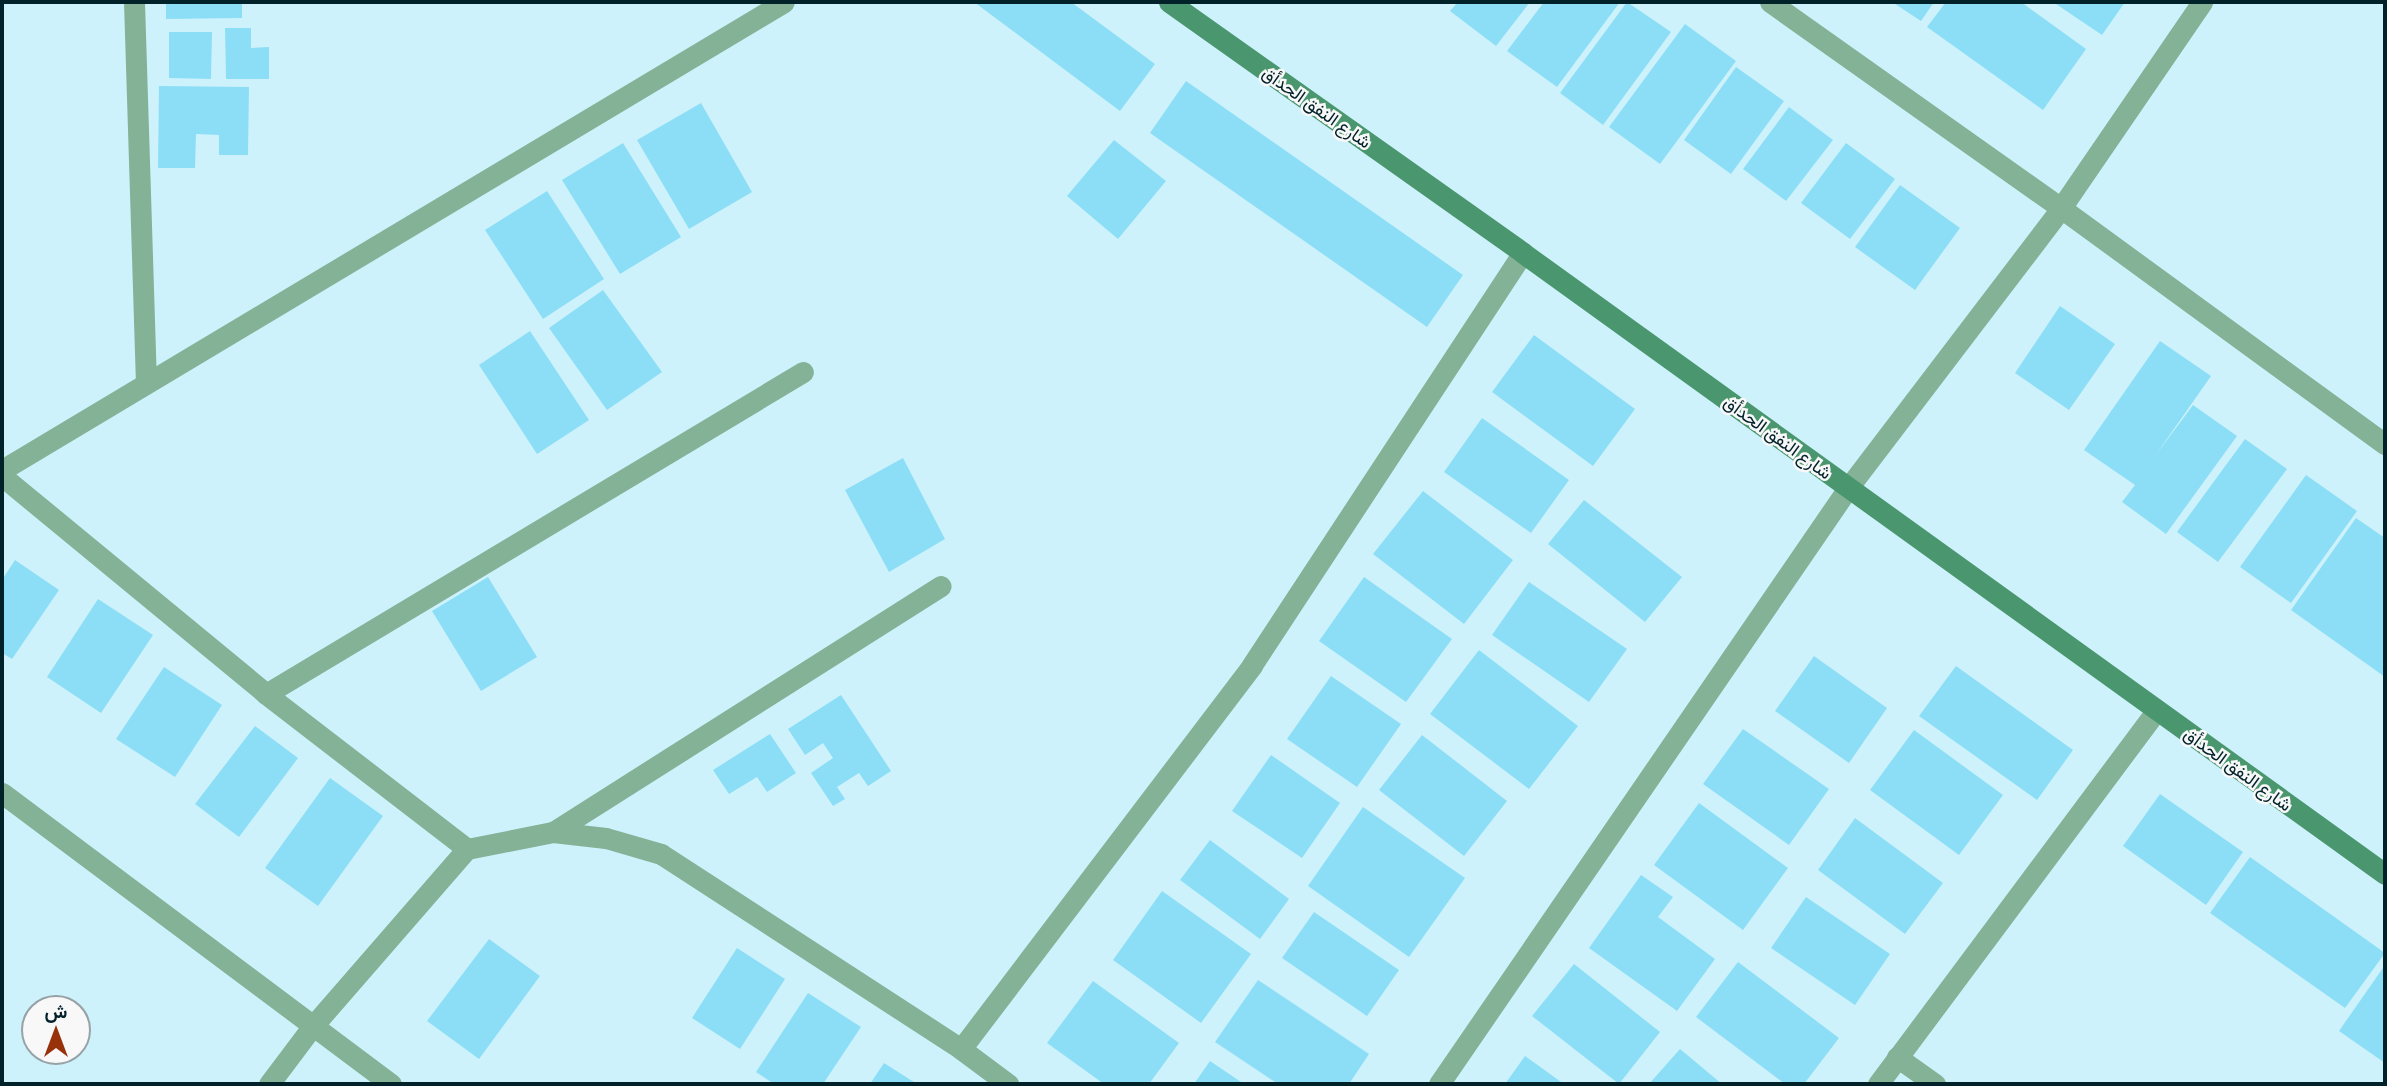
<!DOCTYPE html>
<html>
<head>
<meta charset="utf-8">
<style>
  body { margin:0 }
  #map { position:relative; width:2387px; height:1086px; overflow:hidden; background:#cef2fc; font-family:Manrope,Vazirmatn,sans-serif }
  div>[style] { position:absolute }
  .building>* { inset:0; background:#8cdef6 }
  .minor>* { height:21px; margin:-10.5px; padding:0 10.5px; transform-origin:10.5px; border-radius:10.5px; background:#83b296 }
  .tertiary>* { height:21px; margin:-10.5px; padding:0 10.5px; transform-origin:10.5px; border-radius:10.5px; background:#83b296 }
  .secondary>* { height:21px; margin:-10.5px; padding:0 10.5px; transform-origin:10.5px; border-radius:10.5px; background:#4a966e }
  span { translate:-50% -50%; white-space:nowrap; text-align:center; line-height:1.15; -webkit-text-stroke:5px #f8f8f8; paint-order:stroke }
  .street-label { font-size:18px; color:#02222a }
  .frame { position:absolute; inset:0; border:4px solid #02222a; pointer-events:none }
  .north { position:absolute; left:21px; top:995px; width:70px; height:70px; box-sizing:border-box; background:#f8f8f8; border:2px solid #96a2a6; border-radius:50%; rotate:0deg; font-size:19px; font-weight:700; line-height:28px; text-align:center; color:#02222a }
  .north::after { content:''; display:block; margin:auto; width:24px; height:32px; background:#98320a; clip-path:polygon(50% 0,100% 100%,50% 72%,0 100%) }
</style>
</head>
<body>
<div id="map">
  <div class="building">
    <div style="clip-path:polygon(166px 2px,242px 2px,242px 18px,166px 19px)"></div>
    <div style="clip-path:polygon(974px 2px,1071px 2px,1155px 64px,1120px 111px)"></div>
    <div style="clip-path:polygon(1458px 2px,1530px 2px,1496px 46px,1450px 11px)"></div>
    <div style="clip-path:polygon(1544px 2px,1620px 2px,1557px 87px,1507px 51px)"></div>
    <div style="clip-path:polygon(1627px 2px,1671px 32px,1603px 125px,1560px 93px)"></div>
    <div style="clip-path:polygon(1892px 2px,1934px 2px,1921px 21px)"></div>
    <div style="clip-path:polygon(1946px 2px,2021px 2px,2086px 49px,2043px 110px,1927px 27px)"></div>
    <div style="clip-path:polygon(2053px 2px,2125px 2px,2102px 35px)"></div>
    <div style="clip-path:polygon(1685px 24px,1736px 61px,1660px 164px,1609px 127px)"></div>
    <div style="clip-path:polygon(225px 28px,251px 28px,251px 48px,269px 47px,269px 79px,226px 79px)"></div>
    <div style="clip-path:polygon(169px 32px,212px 32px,211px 79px,169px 78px)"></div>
    <div style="clip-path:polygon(1736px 67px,1784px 101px,1731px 174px,1684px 140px)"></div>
    <div style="clip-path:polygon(1186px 81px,1463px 275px,1427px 327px,1150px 133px)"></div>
    <div style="clip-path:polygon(159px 86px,249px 87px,248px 155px,219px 155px,219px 135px,196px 134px,195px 168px,158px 168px)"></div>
    <div style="clip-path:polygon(701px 103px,752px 192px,689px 229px,637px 140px)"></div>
    <div style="clip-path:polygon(1789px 107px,1833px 140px,1786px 201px,1743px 169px)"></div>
    <div style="clip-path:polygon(1114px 140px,1166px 181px,1118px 239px,1067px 196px)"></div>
    <div style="clip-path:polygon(623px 143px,681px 237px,620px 274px,562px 180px)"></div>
    <div style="clip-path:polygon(1846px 143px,1895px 179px,1850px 239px,1801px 203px)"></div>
    <div style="clip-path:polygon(1900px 185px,1960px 228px,1915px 290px,1855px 247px)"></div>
    <div style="clip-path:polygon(547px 191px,604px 279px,543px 319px,485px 230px)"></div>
    <div style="clip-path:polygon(603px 290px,662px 372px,607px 410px,549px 328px)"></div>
    <div style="clip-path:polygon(2060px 306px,2115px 344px,2069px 410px,2015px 373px)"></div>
    <div style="clip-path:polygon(530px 331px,589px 420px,537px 454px,479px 365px)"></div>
    <div style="clip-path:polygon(1534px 335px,1635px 409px,1593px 466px,1492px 392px)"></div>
    <div style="clip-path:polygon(2160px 341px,2211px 376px,2155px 456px,2193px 405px,2237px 436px,2166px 534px,2122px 502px,2135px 485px,2084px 450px)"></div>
    <div style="clip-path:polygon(1482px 418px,1569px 480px,1531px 533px,1444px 472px)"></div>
    <div style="clip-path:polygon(2245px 439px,2287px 469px,2218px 562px,2177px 532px)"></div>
    <div style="clip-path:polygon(903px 458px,945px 539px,889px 572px,845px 490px)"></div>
    <div style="clip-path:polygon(2306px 475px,2357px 511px,2291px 603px,2240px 567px)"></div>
    <div style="clip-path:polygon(1423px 491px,1513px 560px,1464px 624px,1373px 554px)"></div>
    <div style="clip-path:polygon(1584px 500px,1682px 577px,1645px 622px,1548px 544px)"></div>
    <div style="clip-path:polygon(2356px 518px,2385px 538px,2385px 677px,2291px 610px)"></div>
    <div style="clip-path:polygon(15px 560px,59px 590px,12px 659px,2px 653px,2px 580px)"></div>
    <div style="clip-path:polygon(488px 577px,537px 657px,481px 691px,432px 611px)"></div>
    <div style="clip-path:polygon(1364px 577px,1452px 639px,1406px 702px,1319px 641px)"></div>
    <div style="clip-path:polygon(1529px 582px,1627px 649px,1589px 702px,1492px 635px)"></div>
    <div style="clip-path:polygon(98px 599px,153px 635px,101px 713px,47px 677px)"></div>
    <div style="clip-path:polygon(1479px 650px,1578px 726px,1529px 789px,1430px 714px)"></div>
    <div style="clip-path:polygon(1814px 656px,1887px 708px,1849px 763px,1775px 711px)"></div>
    <div style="clip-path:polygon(1956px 666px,2073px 750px,2037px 800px,1919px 716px)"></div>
    <div style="clip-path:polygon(164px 667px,222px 705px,175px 777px,116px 739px)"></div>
    <div style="clip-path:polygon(1331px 676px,1401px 724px,1357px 787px,1287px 739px)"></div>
    <div style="clip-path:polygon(841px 695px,891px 771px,868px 786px,859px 773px,837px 787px,845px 799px,833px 806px,811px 773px,833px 758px,823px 743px,805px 755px,788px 729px)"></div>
    <div style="clip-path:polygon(255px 726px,298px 758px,239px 837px,195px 804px)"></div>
    <div style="clip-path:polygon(1743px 729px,1829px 789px,1789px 845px,1703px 784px)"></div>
    <div style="clip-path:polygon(1914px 730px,2003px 795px,1959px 855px,1870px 790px)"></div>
    <div style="clip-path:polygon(770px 734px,796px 773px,767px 792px,757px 777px,729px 794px,713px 770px)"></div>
    <div style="clip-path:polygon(1422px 735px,1507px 801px,1464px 856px,1379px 790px)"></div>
    <div style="clip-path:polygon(1271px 755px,1340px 803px,1302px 858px,1232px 811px)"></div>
    <div style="clip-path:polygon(330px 778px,383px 816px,318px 906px,265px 868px)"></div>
    <div style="clip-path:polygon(2160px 794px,2243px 852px,2206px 905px,2123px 846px)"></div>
    <div style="clip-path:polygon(1699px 803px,1788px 868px,1743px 930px,1654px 865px)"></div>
    <div style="clip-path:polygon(1363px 807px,1465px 878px,1409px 957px,1308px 886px)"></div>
    <div style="clip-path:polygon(1855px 818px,1943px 883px,1905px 934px,1818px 870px)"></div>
    <div style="clip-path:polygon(1210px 840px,1289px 899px,1260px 939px,1180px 880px)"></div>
    <div style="clip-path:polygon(2250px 857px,2385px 953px,2345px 1008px,2210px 913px)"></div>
    <div style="clip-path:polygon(1641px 875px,1673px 897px,1658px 917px,1715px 959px,1677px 1011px,1589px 948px)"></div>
    <div style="clip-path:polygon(1162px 891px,1251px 954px,1201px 1023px,1113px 960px)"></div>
    <div style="clip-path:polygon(1806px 897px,1890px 954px,1855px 1005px,1771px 948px)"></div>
    <div style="clip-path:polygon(1314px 912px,1399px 970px,1367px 1016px,1282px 958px)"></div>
    <div style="clip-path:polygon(489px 939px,540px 976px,479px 1059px,427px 1021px)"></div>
    <div style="clip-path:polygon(737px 948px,785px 979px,740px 1049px,692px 1018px)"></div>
    <div style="clip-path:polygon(1738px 962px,1839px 1038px,1804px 1084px,1785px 1084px,1696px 1017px)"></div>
    <div style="clip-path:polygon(1574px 964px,1660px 1032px,1619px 1084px,1532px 1016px)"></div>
    <div style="clip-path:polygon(2385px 965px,2385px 1063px,2339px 1031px)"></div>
    <div style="clip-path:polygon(1258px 980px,1369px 1054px,1349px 1084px,1278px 1084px,1215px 1042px)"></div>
    <div style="clip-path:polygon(1093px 981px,1179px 1043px,1149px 1084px,1104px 1084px,1047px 1043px)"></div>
    <div style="clip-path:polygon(808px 993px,861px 1027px,823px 1084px,774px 1084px,756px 1072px)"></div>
    <div style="clip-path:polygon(1680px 1049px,1722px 1084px,1649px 1084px)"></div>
    <div style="clip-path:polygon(1525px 1056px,1564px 1084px,1505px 1084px)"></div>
    <div style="clip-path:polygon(1210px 1061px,1244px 1084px,1194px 1084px)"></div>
    <div style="clip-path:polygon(884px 1063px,917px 1084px,870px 1084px)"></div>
  </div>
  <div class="minor">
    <div style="left:134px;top:2px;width:379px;rotate:88.2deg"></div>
    <div style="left:1770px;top:2px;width:357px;rotate:35.3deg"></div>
    <div style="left:2061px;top:208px;width:401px;rotate:36.1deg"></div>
    <div style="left:2px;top:476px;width:342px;rotate:39.5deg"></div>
    <div style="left:266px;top:694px;width:254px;rotate:37.6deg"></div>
    <div style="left:266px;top:694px;width:626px;rotate:-30.95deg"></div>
    <div style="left:2px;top:793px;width:486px;rotate:36.8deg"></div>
    <div style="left:553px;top:832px;width:53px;rotate:6.5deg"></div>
    <div style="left:606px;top:838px;width:57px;rotate:16.2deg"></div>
    <div style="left:661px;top:854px;width:358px;rotate:33deg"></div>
    <div style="left:961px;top:1049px;width:59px;rotate:36.7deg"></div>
    <div style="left:961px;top:1049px;width:482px;rotate:-52.8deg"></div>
    <div style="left:1252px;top:665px;width:493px;rotate:-56.7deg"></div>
    <div style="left:1897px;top:1057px;width:47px;rotate:35.4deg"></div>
    <div style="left:269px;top:1084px;width:71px;rotate:-53deg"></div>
    <div style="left:312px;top:1027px;width:236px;rotate:-49deg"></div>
    <div style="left:467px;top:849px;width:88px;rotate:-11.2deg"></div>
    <div style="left:553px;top:832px;width:459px;rotate:-32.4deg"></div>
    <div style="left:1439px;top:1084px;width:723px;rotate:-55.54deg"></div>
    <div style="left:1848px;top:488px;width:352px;rotate:-52.7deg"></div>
    <div style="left:2061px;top:208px;width:250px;rotate:-55.6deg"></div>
    <div style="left:1878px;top:1084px;width:465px;rotate:-53.3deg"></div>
  </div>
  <div class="tertiary">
    <div style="left:2px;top:470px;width:911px;rotate:-30.9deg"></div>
  </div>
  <div class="secondary">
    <div style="left:1169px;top:2px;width:434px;rotate:35.3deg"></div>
    <div style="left:1523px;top:253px;width:1062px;rotate:35.77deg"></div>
  </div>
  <div class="street-label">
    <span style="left:1317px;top:107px;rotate:35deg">شارع النفق الحدأق</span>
    <span style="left:1778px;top:437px;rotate:36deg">شارع النفق الحدأق</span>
    <span style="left:2238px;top:769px;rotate:36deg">شارع النفق الحدأق</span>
  </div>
  <div class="frame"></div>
  <div class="north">ش</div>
</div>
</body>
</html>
